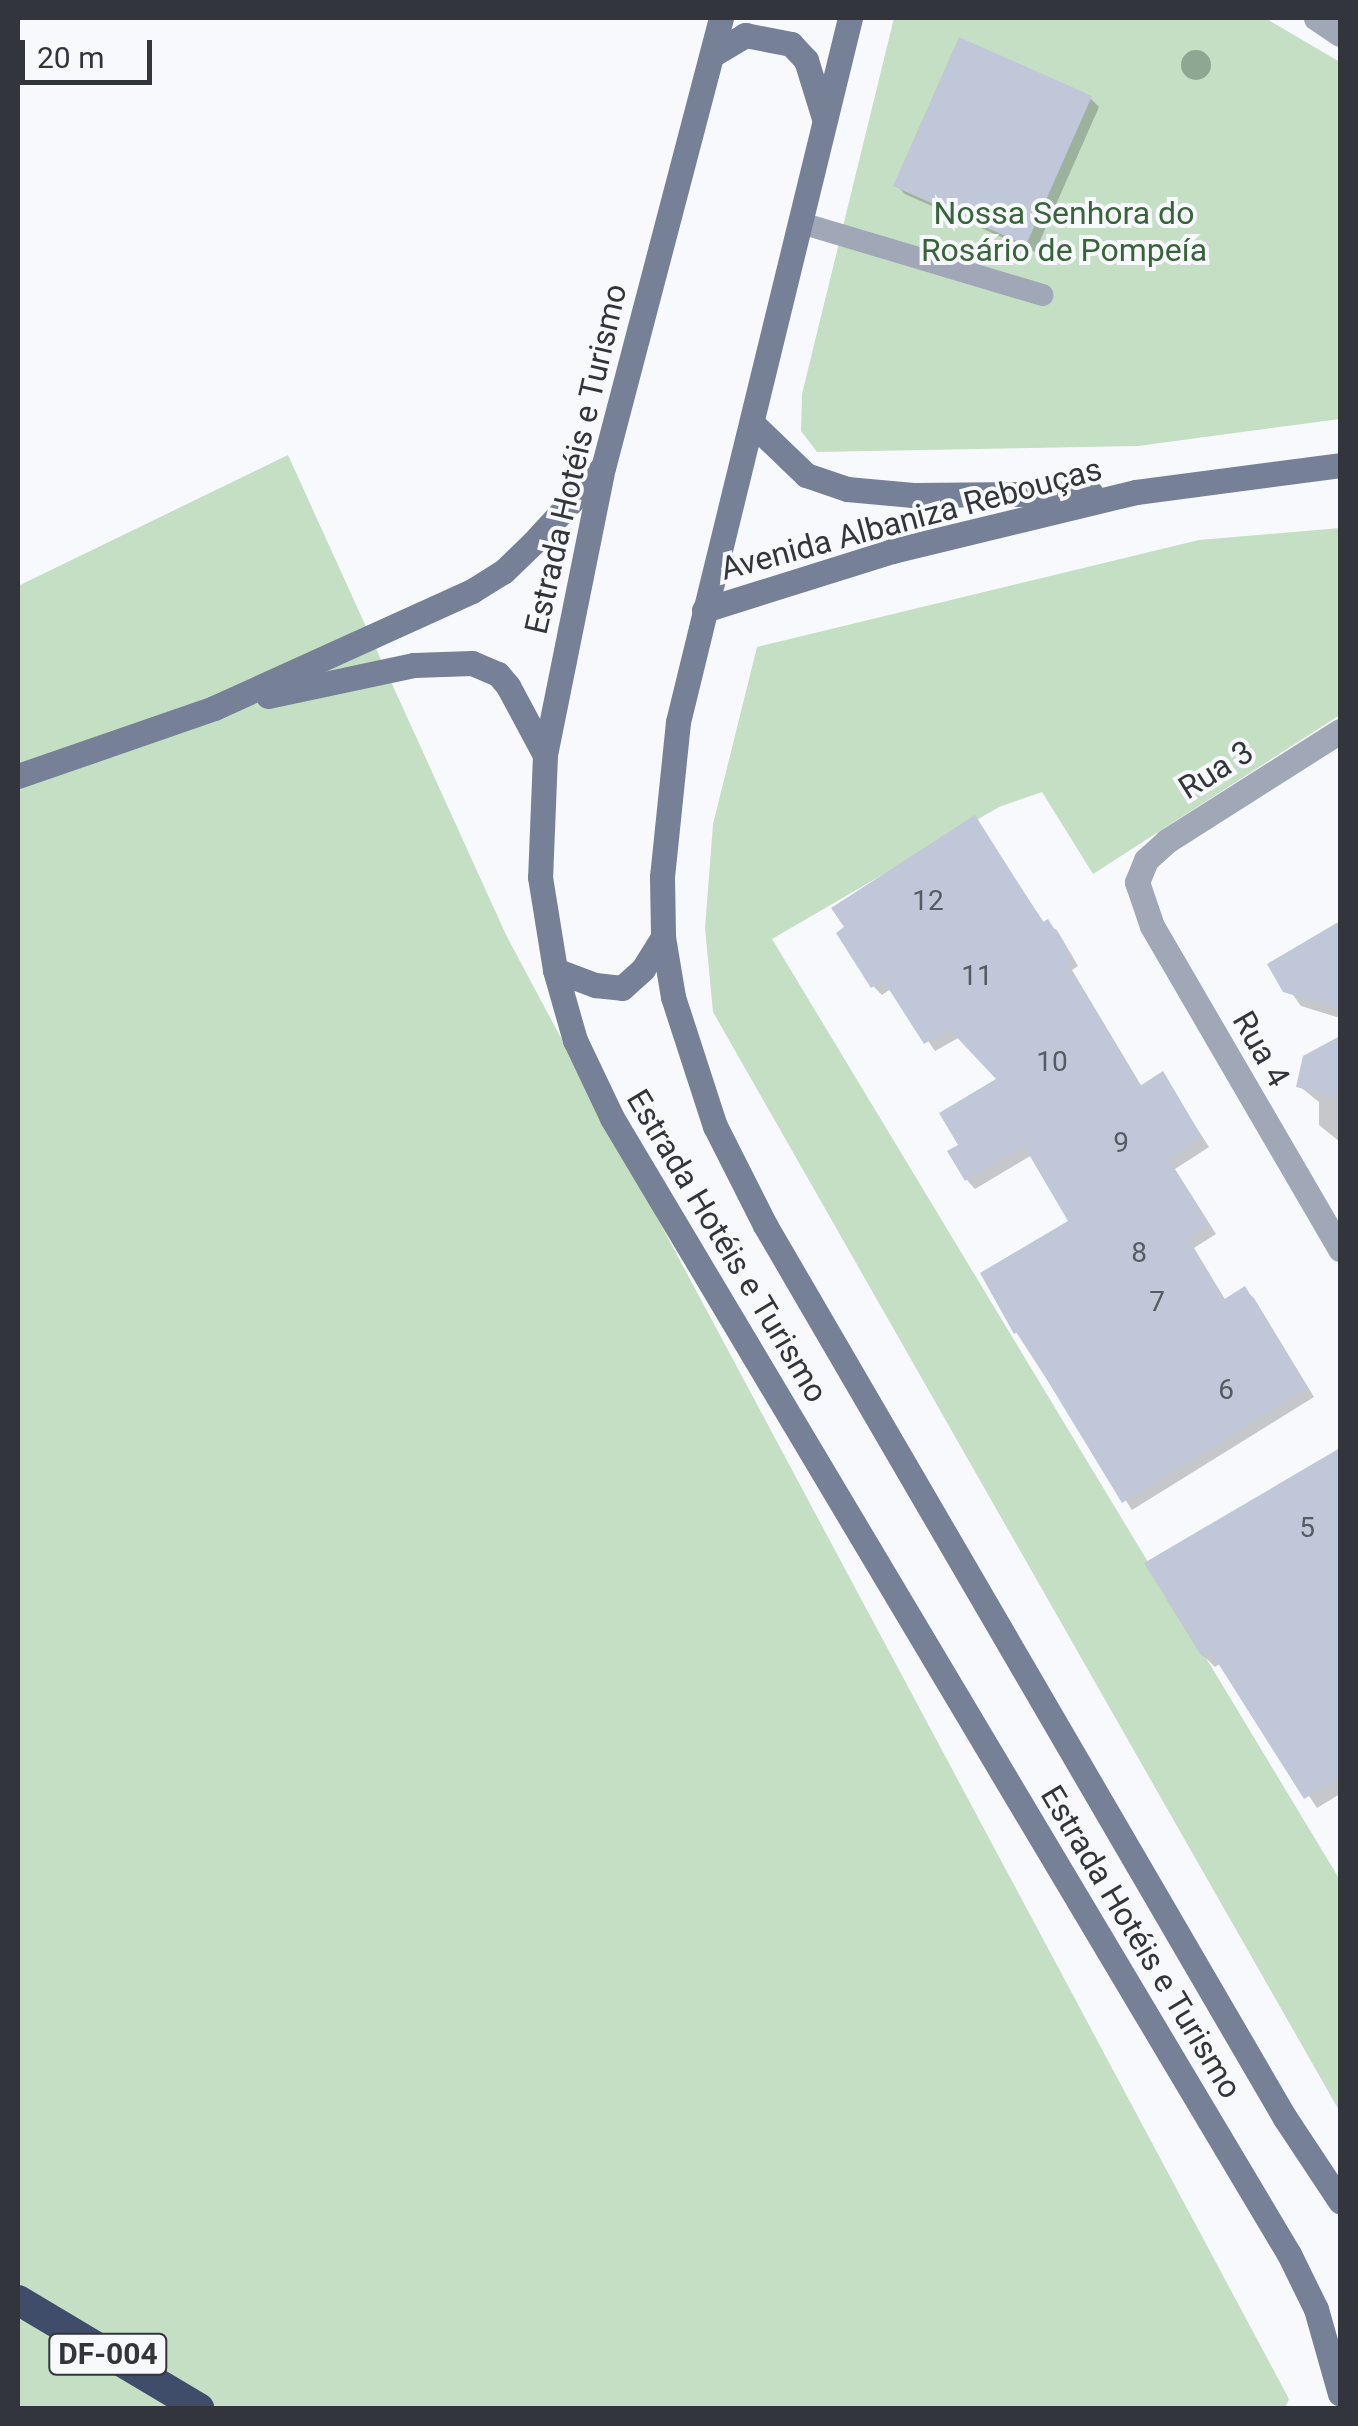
<!DOCTYPE html>
<html>
<head>
<meta charset="utf-8">
<style>
  body { margin:0 }
  #map { position:relative; width:1358px; height:2426px; overflow:hidden; background:#f7f9fd; font-family:Roboto,sans-serif }
  div>[style] { position:absolute }
  .green>* { inset:0; background:#c5dfc4 }
  .shadow>* { inset:0; background:#0003 }
  .building>* { inset:0; background:#c0c7d8 }
  .lane>* { height:22px; margin:-11px; padding:0 11px; transform-origin:11px; border-radius:11px; background:#a0a7b7 }
  .street>* { height:25px; margin:-12.5px; padding:0 12.5px; transform-origin:12.5px; border-radius:12.5px; background:#a0a7b7 }
  .secondary>* { height:25px; margin:-12.5px; padding:0 12.5px; transform-origin:12.5px; border-radius:12.5px; background:#768096 }
  .highway>* { height:30px; margin:-15px; padding:0 15px; transform-origin:15px; border-radius:15px; background:#3f4c6a }
  .trees>* { width:30px; height:30px; margin:-15px; border-radius:50%; background:#8ea792 }
  span { translate:-50% -50%; white-space:nowrap; text-align:center; line-height:1.15; -webkit-text-stroke:8px #f7f9fd; paint-order:stroke }
  .number-label { font-size:28px; color:#565a62 }
  .number-label span { -webkit-text-stroke-width:0 }
  .shield-label span { padding:2px 8px; background:#f7f9fd; border:2px solid; border-radius:8px; -webkit-text-stroke-width:0 }
  .shield-label { font-size:30px; color:#32353b; font-weight:700 }
  .park-label { font-size:32px; color:#39643a }
  .street-label { font-size:32px; color:#32353b }
  .frame { position:absolute; inset:0; border:20px solid #32353b; pointer-events:none }
  .scale { position:absolute; left:20px; top:40px; width:132px; height:45px; box-sizing:border-box; border:5px solid #32353b; border-top:0; padding-left:12px; font-size:30px; line-height:35px; white-space:nowrap; color:#32353b; -webkit-text-stroke:8px #f7f9fd; paint-order:stroke }
</style>
</head>
<body>
<div id="map">
  <div class="green">
    <div style="clip-path:polygon(894px 18px,1265px 18px,1340px 62px,1340px 419px,1138px 446px,817px 452px,801px 431px,802px 394px)"></div>
    <div style="clip-path:polygon(288px 455px,507px 937px,1289px 2399px,1285px 2408px,18px 2408px,18px 586px)"></div>
    <div style="clip-path:polygon(1340px 528px,1340px 715px,1093px 874px,1042px 792px,999px 807px,772px 939px,1340px 1880px,1340px 2112px,713px 1012px,705px 928px,713px 824px,757px 647px,1199px 540px)"></div>
  </div>
  <div class="shadow">
    <div style="clip-path:polygon(1090px 98px,1099px 107px,1035px 252px,905px 194px,896px 185px)"></div>
    <div style="clip-path:polygon(974px 818px,1045px 924px,1057px 930px,1078px 966px,1072px 970px,1142px 1087px,1162px 1075px,1209px 1147px,1175px 1169px,1216px 1234px,1194px 1248px,1226px 1301px,1245px 1290px,1254px 1298px,1314px 1397px,1132px 1510px,1016px 1332px,1071px 1222px,1032px 1155px,975px 1189px,967px 1180px,961px 1146px,1000px 1080px,960px 1037px,935px 1051px,892px 988px,882px 995px,873px 986px)"></div>
    <div style="clip-path:polygon(1340px 924px,1340px 1018px,1301px 1006px,1271px 965px)"></div>
    <div style="clip-path:polygon(1340px 1039px,1340px 1142px,1319px 1125px,1319px 1102px,1299px 1086px,1306px 1058px)"></div>
    <div style="clip-path:polygon(1339px 1452px,1340px 1794px,1317px 1808px,1221px 1663px,1215px 1667px,1204px 1656px)"></div>
  </div>
  <div class="building">
    <div style="clip-path:polygon(959px 37px,1092px 96px,1026px 245px,893px 186px)"></div>
    <div style="clip-path:polygon(975px 815px,1043px 922px,1048px 919px,1071px 956px,1065px 960px,1140px 1086px,1163px 1071px,1202px 1137px,1168px 1159px,1209px 1225px,1187px 1238px,1223px 1300px,1245px 1286px,1307px 1388px,1122px 1503px,1018px 1332px,1014px 1334px,980px 1273px,1068px 1221px,1024px 1146px,965px 1181px,947px 1151px,958px 1145px,939px 1113px,996px 1079px,949px 1029px,924px 1044px,883px 980px,871px 988px,836px 933px,844px 927px,831px 908px)"></div>
    <div style="clip-path:polygon(1340px 921px,1340px 1009px,1283px 992px,1267px 964px)"></div>
    <div style="clip-path:polygon(1340px 1036px,1340px 1098px,1296px 1087px,1303px 1056px)"></div>
    <div style="clip-path:polygon(1340px 1448px,1340px 1777px,1304px 1799px,1211px 1652px,1202px 1657px,1144px 1563px)"></div>
  </div>
  <div class="lane">
    <div style="left:801px;top:223px;width:252px;rotate:16.6deg"></div>
  </div>
  <div class="street">
    <div style="left:1316px;top:18px;width:29px;rotate:34deg"></div>
    <div style="left:1340px;top:731px;width:205px;rotate:147.6deg"></div>
    <div style="left:1167px;top:841px;width:28px;rotate:138deg"></div>
    <div style="left:1146px;top:860px;width:24px;rotate:112deg"></div>
    <div style="left:1137px;top:882px;width:46px;rotate:71.2deg"></div>
    <div style="left:1152px;top:926px;width:374px;rotate:59.8deg"></div>
  </div>
  <div class="secondary">
    <div style="left:721px;top:18px;width:464px;rotate:104.7deg"></div>
    <div style="left:603px;top:467px;width:294px;rotate:101.4deg"></div>
    <div style="left:545px;top:755px;width:122px;rotate:92.3deg"></div>
    <div style="left:540px;top:877px;width:94px;rotate:80.8deg"></div>
    <div style="left:555px;top:970px;width:73px;rotate:74.1deg"></div>
    <div style="left:575px;top:1040px;width:86px;rotate:64.6deg"></div>
    <div style="left:612px;top:1118px;width:1322px;rotate:59.21deg"></div>
    <div style="left:1289px;top:2254px;width:61px;rotate:63.9deg"></div>
    <div style="left:1316px;top:2309px;width:88px;rotate:74.2deg"></div>
    <div style="left:850px;top:18px;width:725px;rotate:103.73deg"></div>
    <div style="left:678px;top:722px;width:156px;rotate:95.9deg"></div>
    <div style="left:662px;top:877px;width:60px;rotate:89deg"></div>
    <div style="left:663px;top:937px;width:61px;rotate:80.5deg"></div>
    <div style="left:673px;top:997px;width:136px;rotate:72deg"></div>
    <div style="left:715px;top:1126px;width:111px;rotate:63.2deg"></div>
    <div style="left:765px;top:1225px;width:1033px;rotate:59.79deg"></div>
    <div style="left:1285px;top:2118px;width:100px;rotate:56.5deg"></div>
    <div style="left:712px;top:55px;width:39px;rotate:-31deg"></div>
    <div style="left:745px;top:35px;width:47px;rotate:11.1deg"></div>
    <div style="left:791px;top:44px;width:22px;rotate:47deg"></div>
    <div style="left:806px;top:60px;width:61px;rotate:72.8deg"></div>
    <div style="left:753px;top:424px;width:74px;rotate:43.9deg"></div>
    <div style="left:806px;top:475px;width:43px;rotate:18.9deg"></div>
    <div style="left:847px;top:489px;width:66px;rotate:5.2deg"></div>
    <div style="left:913px;top:495px;width:178px;rotate:-0.6deg"></div>
    <div style="left:704px;top:610px;width:197px;rotate:-17.4deg"></div>
    <div style="left:892px;top:551px;width:251px;rotate:-13.6deg"></div>
    <div style="left:1136px;top:492px;width:206px;rotate:-7.5deg"></div>
    <div style="left:268px;top:696px;width:149px;rotate:-12deg"></div>
    <div style="left:414px;top:665px;width:58px;rotate:-2deg"></div>
    <div style="left:472px;top:663px;width:28px;rotate:23deg"></div>
    <div style="left:498px;top:674px;width:16px;rotate:50deg"></div>
    <div style="left:508px;top:686px;width:78px;rotate:61.8deg"></div>
    <div style="left:18px;top:776px;width:207px;rotate:-19.1deg"></div>
    <div style="left:214px;top:708px;width:283px;rotate:-24.4deg"></div>
    <div style="left:472px;top:591px;width:36px;rotate:-32deg"></div>
    <div style="left:503px;top:572px;width:42px;rotate:-44deg"></div>
    <div style="left:533px;top:543px;width:103px;rotate:-47.4deg"></div>
    <div style="left:555px;top:970px;width:43px;rotate:20.6deg"></div>
    <div style="left:595px;top:985px;width:27px;rotate:6deg"></div>
    <div style="left:622px;top:988px;width:28px;rotate:-42deg"></div>
    <div style="left:643px;top:969px;width:38px;rotate:-58deg"></div>
  </div>
  <div class="highway">
    <div style="left:18px;top:2300px;width:211px;rotate:30.8deg"></div>
  </div>
  <div class="trees">
    <div style="left:1196px;top:65px"></div>
  </div>
  <div class="number-label">
    <span style="left:928px;top:901px">12</span>
    <span style="left:977px;top:976px">11</span>
    <span style="left:1052px;top:1062px">10</span>
    <span style="left:1121px;top:1143px">9</span>
    <span style="left:1139px;top:1253px">8</span>
    <span style="left:1157px;top:1302px">7</span>
    <span style="left:1226px;top:1390px">6</span>
    <span style="left:1307px;top:1528px">5</span>
  </div>
  <div class="shield-label">
    <span style="left:108px;top:2354px">DF-004</span>
  </div>
  <div class="park-label">
    <span style="left:1064px;top:232px">Nossa Senhora do<br>Rosário de Pompeía</span>
  </div>
  <div class="street-label">
    <span style="left:576px;top:459px;rotate:-77deg">Estrada Hotéis e Turismo</span>
    <span style="left:911px;top:519px;rotate:-15deg">Avenida Albaniza Rebouças</span>
    <span style="left:1216px;top:770px;rotate:-32deg">Rua 3</span>
    <span style="left:1261px;top:1049px;rotate:60deg">Rua 4</span>
    <span style="left:727px;top:1246px;rotate:59deg">Estrada Hotéis e Turismo</span>
    <span style="left:1141px;top:1942px;rotate:59deg">Estrada Hotéis e Turismo</span>
  </div>
  <div class="frame"></div>
  <div class="scale">20 m</div>
</div>
</body>
</html>
